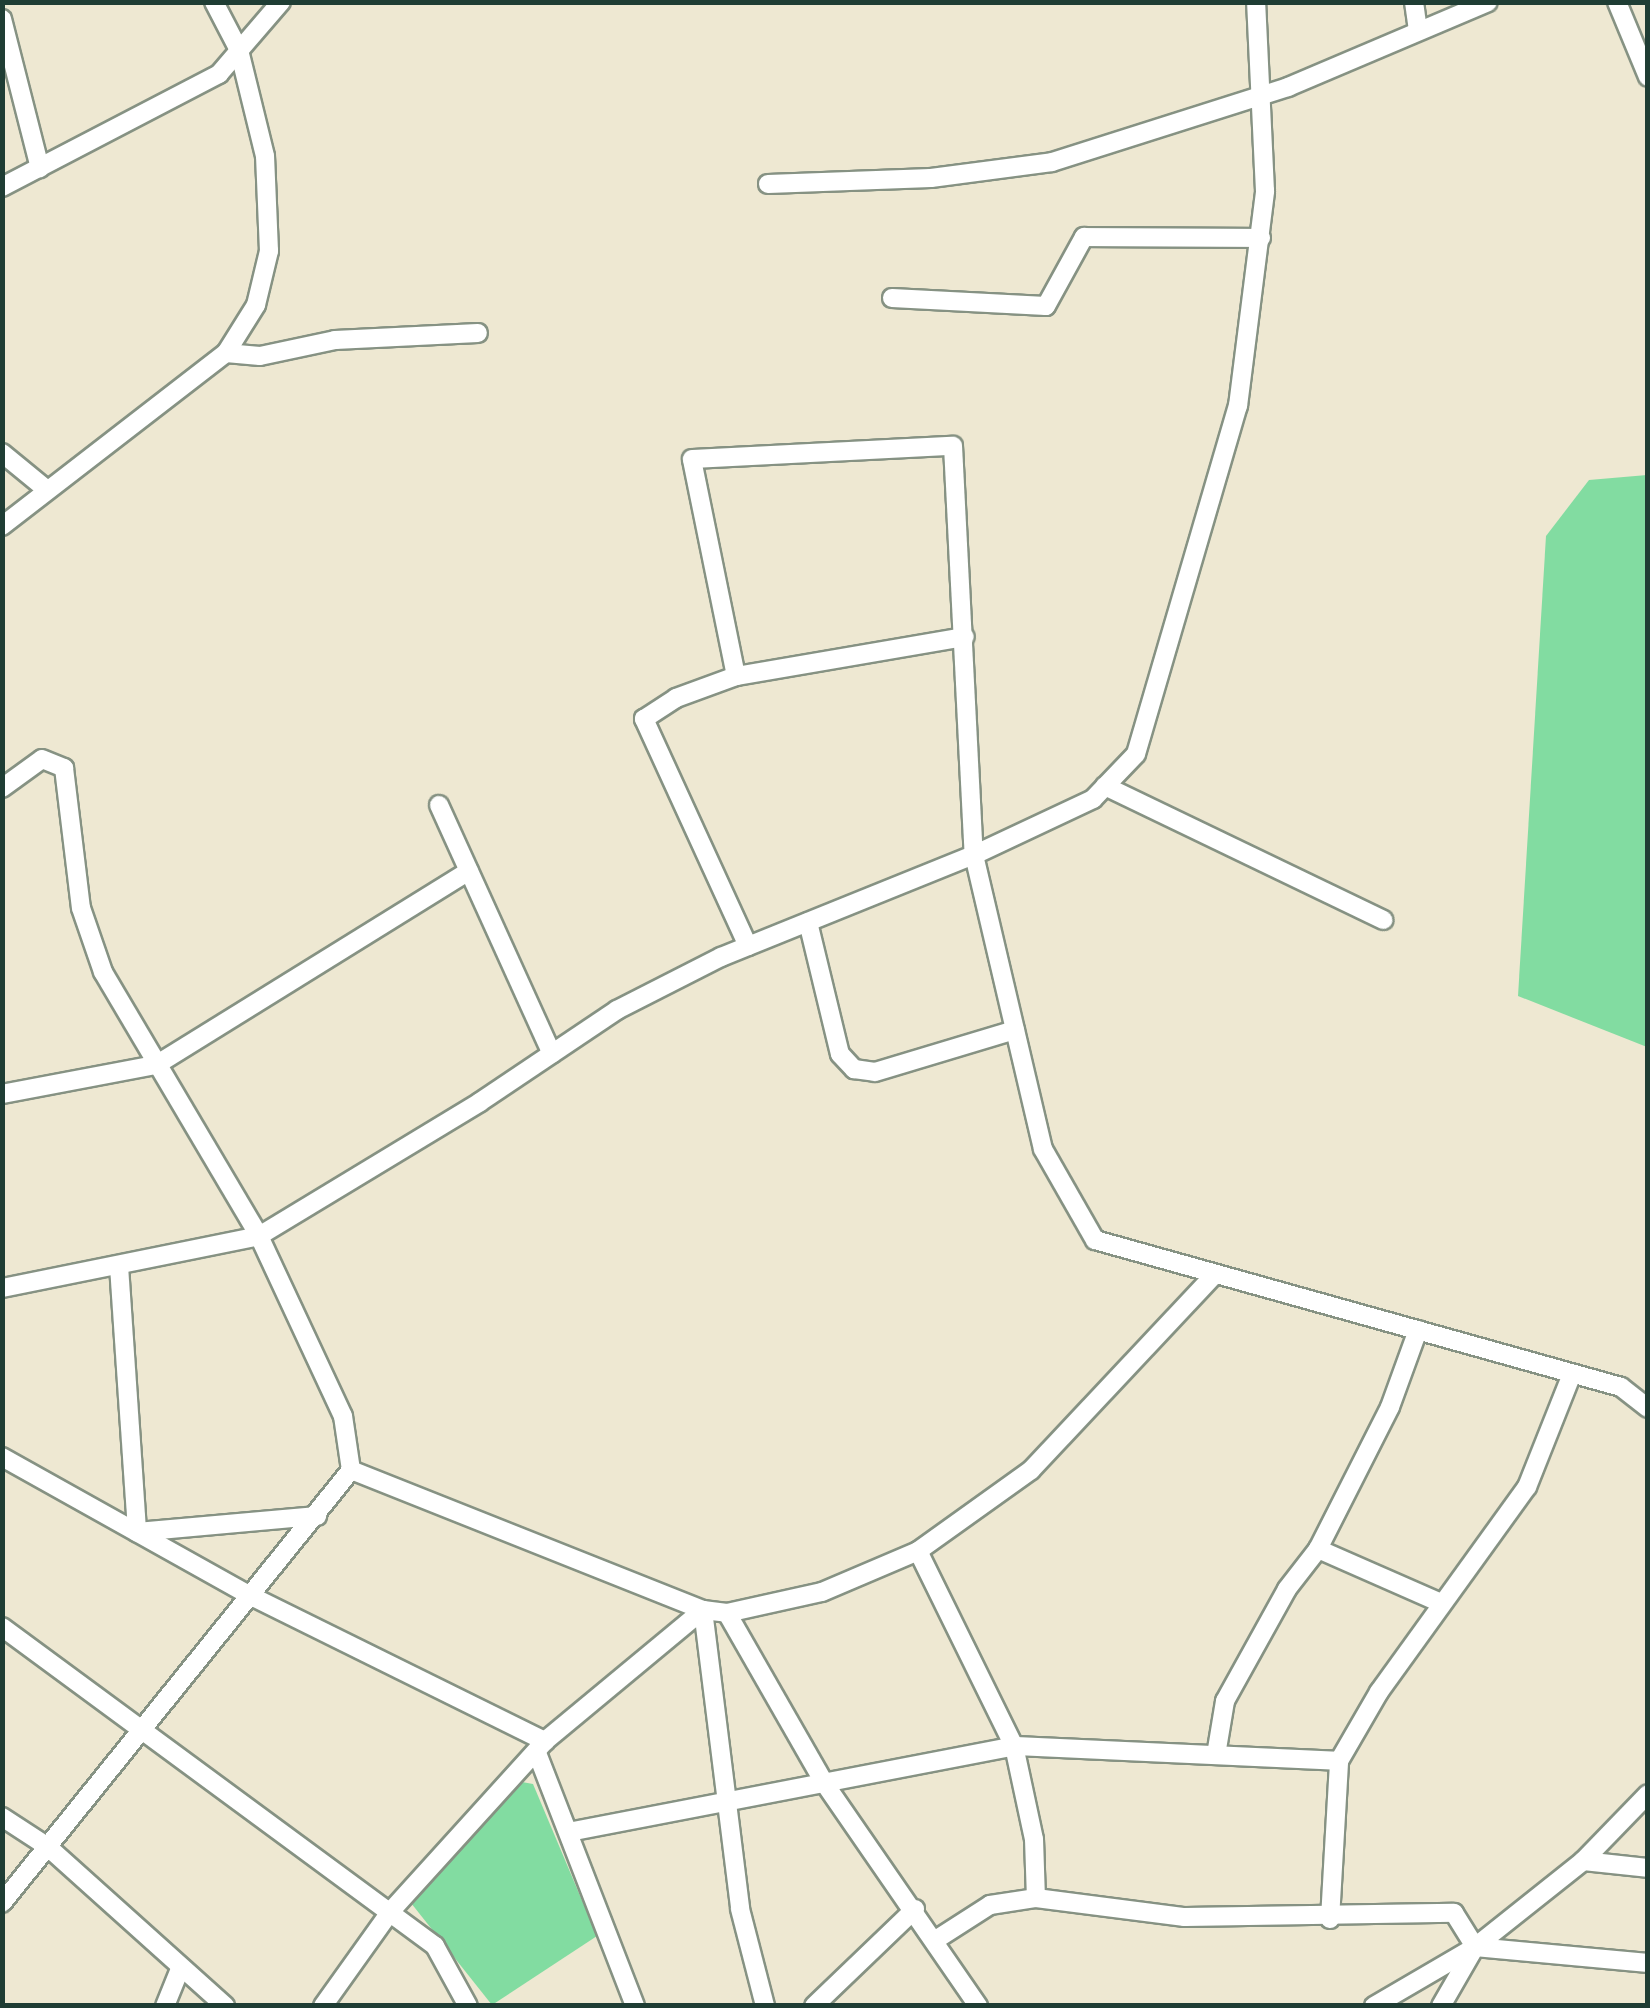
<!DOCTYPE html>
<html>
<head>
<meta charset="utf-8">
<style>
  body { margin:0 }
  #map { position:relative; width:1650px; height:2008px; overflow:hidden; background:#eee8d2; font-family:Caveat,sans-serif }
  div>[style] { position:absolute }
  .green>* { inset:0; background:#82dca1 }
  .roads { filter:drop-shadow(2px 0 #869283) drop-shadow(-2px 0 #869283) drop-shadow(0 2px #869283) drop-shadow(0 -2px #869283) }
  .minor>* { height:18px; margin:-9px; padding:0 9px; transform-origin:9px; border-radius:9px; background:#fff }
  span { translate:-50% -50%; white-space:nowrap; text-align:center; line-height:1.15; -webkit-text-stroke:8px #f6f6f2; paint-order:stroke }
  .frame { position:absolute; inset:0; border:5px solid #1f3d34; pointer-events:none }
</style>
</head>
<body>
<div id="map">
  <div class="green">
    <div style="clip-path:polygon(1647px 475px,1648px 475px,1647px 1047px,1518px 996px,1546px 536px,1589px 480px)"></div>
    <div style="clip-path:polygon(522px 1782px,533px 1784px,597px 1936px,492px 2005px,411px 1903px)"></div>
  </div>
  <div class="roads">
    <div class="minor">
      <div style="left:1414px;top:2px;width:28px;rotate:82deg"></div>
      <div style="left:1617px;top:2px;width:81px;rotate:67.5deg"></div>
      <div style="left:2px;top:19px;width:154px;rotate:75.7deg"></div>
      <div style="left:768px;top:184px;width:163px;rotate:-2.1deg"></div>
      <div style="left:931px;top:178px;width:122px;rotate:-7.5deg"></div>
      <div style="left:1052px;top:162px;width:248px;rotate:-17.6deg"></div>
      <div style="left:1288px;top:87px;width:217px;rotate:-23deg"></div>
      <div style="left:2px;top:187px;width:245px;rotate:-27.5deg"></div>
      <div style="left:219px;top:74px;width:95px;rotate:-49.3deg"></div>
      <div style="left:892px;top:298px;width:154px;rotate:3deg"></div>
      <div style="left:1046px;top:306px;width:79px;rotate:-61.2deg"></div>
      <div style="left:1084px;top:237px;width:177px;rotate:0.3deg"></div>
      <div style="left:226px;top:353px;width:34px;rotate:5deg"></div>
      <div style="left:260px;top:356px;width:77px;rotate:-12deg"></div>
      <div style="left:335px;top:340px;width:143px;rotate:-2.8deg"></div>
      <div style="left:2px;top:453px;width:58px;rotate:39.4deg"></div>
      <div style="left:2px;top:526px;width:283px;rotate:-37.7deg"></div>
      <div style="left:226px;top:353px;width:57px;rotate:-58deg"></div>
      <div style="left:256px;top:305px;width:56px;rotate:-76.5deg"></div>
      <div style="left:269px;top:251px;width:95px;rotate:-92.4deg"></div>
      <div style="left:265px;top:156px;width:109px;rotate:-103.8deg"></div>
      <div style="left:239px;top:50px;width:54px;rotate:-117.5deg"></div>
      <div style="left:736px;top:676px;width:221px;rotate:-101.5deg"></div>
      <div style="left:692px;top:459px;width:261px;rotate:-2.9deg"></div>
      <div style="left:953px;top:446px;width:410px;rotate:87.1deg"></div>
      <div style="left:974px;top:855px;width:302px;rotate:76.8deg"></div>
      <div style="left:1043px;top:1149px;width:105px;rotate:60.3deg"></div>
      <div style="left:1095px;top:1240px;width:546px;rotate:15.61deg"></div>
      <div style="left:1621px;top:1387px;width:34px;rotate:38deg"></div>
      <div style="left:1105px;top:786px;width:309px;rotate:25.7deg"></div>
      <div style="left:2px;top:788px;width:49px;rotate:-35.9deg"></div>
      <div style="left:42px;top:759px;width:24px;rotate:22deg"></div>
      <div style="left:64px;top:768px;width:141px;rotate:83.1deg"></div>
      <div style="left:81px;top:908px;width:68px;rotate:71deg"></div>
      <div style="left:103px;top:972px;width:307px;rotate:59.4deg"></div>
      <div style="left:259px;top:1236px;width:199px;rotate:65deg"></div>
      <div style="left:343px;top:1416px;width:55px;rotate:81.6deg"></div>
      <div style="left:351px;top:1470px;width:556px;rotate:128.87deg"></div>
      <div style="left:439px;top:805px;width:273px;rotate:65.6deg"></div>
      <div style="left:808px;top:922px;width:136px;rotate:76.4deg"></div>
      <div style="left:840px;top:1054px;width:21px;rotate:47deg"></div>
      <div style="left:854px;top:1069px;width:21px;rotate:8deg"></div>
      <div style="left:875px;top:1072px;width:146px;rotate:-16.7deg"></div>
      <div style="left:748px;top:946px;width:250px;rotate:-114.6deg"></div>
      <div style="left:644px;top:719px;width:38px;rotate:-33deg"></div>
      <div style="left:676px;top:698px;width:64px;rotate:-20.1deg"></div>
      <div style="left:736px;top:676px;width:232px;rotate:-9.7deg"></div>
      <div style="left:2px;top:1094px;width:157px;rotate:-10.7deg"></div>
      <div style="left:156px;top:1065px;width:368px;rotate:-31.8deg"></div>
      <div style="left:119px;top:1266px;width:267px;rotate:86.1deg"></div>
      <div style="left:137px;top:1532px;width:181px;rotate:-5.1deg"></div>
      <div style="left:2px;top:1288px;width:262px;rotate:-11.4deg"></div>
      <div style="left:259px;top:1236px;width:258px;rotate:-31.2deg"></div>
      <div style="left:480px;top:1102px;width:165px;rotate:-33.9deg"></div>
      <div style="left:617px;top:1010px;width:117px;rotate:-27deg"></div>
      <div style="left:721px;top:957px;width:273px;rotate:-22deg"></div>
      <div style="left:974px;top:855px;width:132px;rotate:-25.2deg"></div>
      <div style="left:1093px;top:799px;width:62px;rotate:-46.3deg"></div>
      <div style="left:1136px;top:754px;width:363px;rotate:-73.7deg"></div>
      <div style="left:1238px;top:406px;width:217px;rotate:-82.8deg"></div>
      <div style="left:1265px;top:191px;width:189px;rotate:-92.7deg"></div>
      <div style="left:2px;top:1457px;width:287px;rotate:29.2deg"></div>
      <div style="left:253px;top:1597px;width:326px;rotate:26.3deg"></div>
      <div style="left:351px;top:1470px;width:379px;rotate:21.7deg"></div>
      <div style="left:703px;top:1610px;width:24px;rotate:7deg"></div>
      <div style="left:727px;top:1613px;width:97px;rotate:-12.5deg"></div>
      <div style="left:822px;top:1592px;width:104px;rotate:-23.1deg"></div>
      <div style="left:918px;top:1551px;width:139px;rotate:-35.6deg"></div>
      <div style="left:1031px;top:1470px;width:269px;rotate:-46.8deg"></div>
      <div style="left:1318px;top:1549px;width:134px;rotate:23.7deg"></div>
      <div style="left:918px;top:1551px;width:217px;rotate:63.8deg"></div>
      <div style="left:1014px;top:1746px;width:95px;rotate:77.9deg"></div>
      <div style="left:1034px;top:1839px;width:59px;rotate:88.1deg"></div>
      <div style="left:703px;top:1610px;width:301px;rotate:82.9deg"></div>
      <div style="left:740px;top:1909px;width:100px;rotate:75.5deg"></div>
      <div style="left:727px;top:1613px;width:197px;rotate:60.2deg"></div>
      <div style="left:825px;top:1784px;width:270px;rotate:55.4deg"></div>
      <div style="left:2px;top:1627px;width:538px;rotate:36.38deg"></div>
      <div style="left:435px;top:1946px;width:68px;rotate:61.2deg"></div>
      <div style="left:537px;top:1753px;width:271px;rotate:68.8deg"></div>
      <div style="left:1216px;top:1755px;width:55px;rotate:-80.5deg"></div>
      <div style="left:1225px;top:1701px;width:128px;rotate:-61deg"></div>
      <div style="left:1287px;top:1589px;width:51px;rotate:-52.2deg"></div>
      <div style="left:1318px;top:1549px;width:159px;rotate:-63.1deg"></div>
      <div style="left:1390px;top:1407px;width:82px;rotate:-70deg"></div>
      <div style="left:2px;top:1817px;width:55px;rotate:33.1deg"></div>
      <div style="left:48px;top:1847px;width:238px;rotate:41.9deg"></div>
      <div style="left:569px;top:1832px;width:453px;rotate:-10.9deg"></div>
      <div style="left:1014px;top:1746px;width:325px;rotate:2.6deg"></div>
      <div style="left:1583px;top:1861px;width:65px;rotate:6.1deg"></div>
      <div style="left:1330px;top:1919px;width:158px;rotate:-86.7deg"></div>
      <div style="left:1339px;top:1761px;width:80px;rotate:-59.9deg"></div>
      <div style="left:1379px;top:1692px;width:253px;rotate:-54.2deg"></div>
      <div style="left:1527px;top:1487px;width:122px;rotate:-68.3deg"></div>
      <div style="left:937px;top:1939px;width:63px;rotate:-32.7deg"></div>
      <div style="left:990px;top:1905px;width:47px;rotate:-8.7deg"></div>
      <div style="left:1036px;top:1898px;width:150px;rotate:7.3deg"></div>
      <div style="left:1185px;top:1917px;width:269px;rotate:-0.9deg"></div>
      <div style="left:1454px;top:1913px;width:40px;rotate:58deg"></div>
      <div style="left:1475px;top:1947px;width:174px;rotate:5.3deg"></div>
      <div style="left:165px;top:2006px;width:38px;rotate:-68deg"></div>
      <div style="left:323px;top:2006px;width:115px;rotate:-54.5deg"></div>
      <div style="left:390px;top:1912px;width:231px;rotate:-47.8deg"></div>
      <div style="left:545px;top:1741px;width:205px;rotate:-39.7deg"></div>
      <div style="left:814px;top:2006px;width:140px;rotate:-43.8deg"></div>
      <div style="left:1374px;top:2006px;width:117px;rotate:-30.3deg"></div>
      <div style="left:1475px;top:1947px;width:138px;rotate:-38.5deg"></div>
      <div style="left:1583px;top:1861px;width:93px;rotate:-45.9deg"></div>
      <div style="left:1441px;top:2006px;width:68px;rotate:-60deg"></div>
    </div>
  </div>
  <div class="frame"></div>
</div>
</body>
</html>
